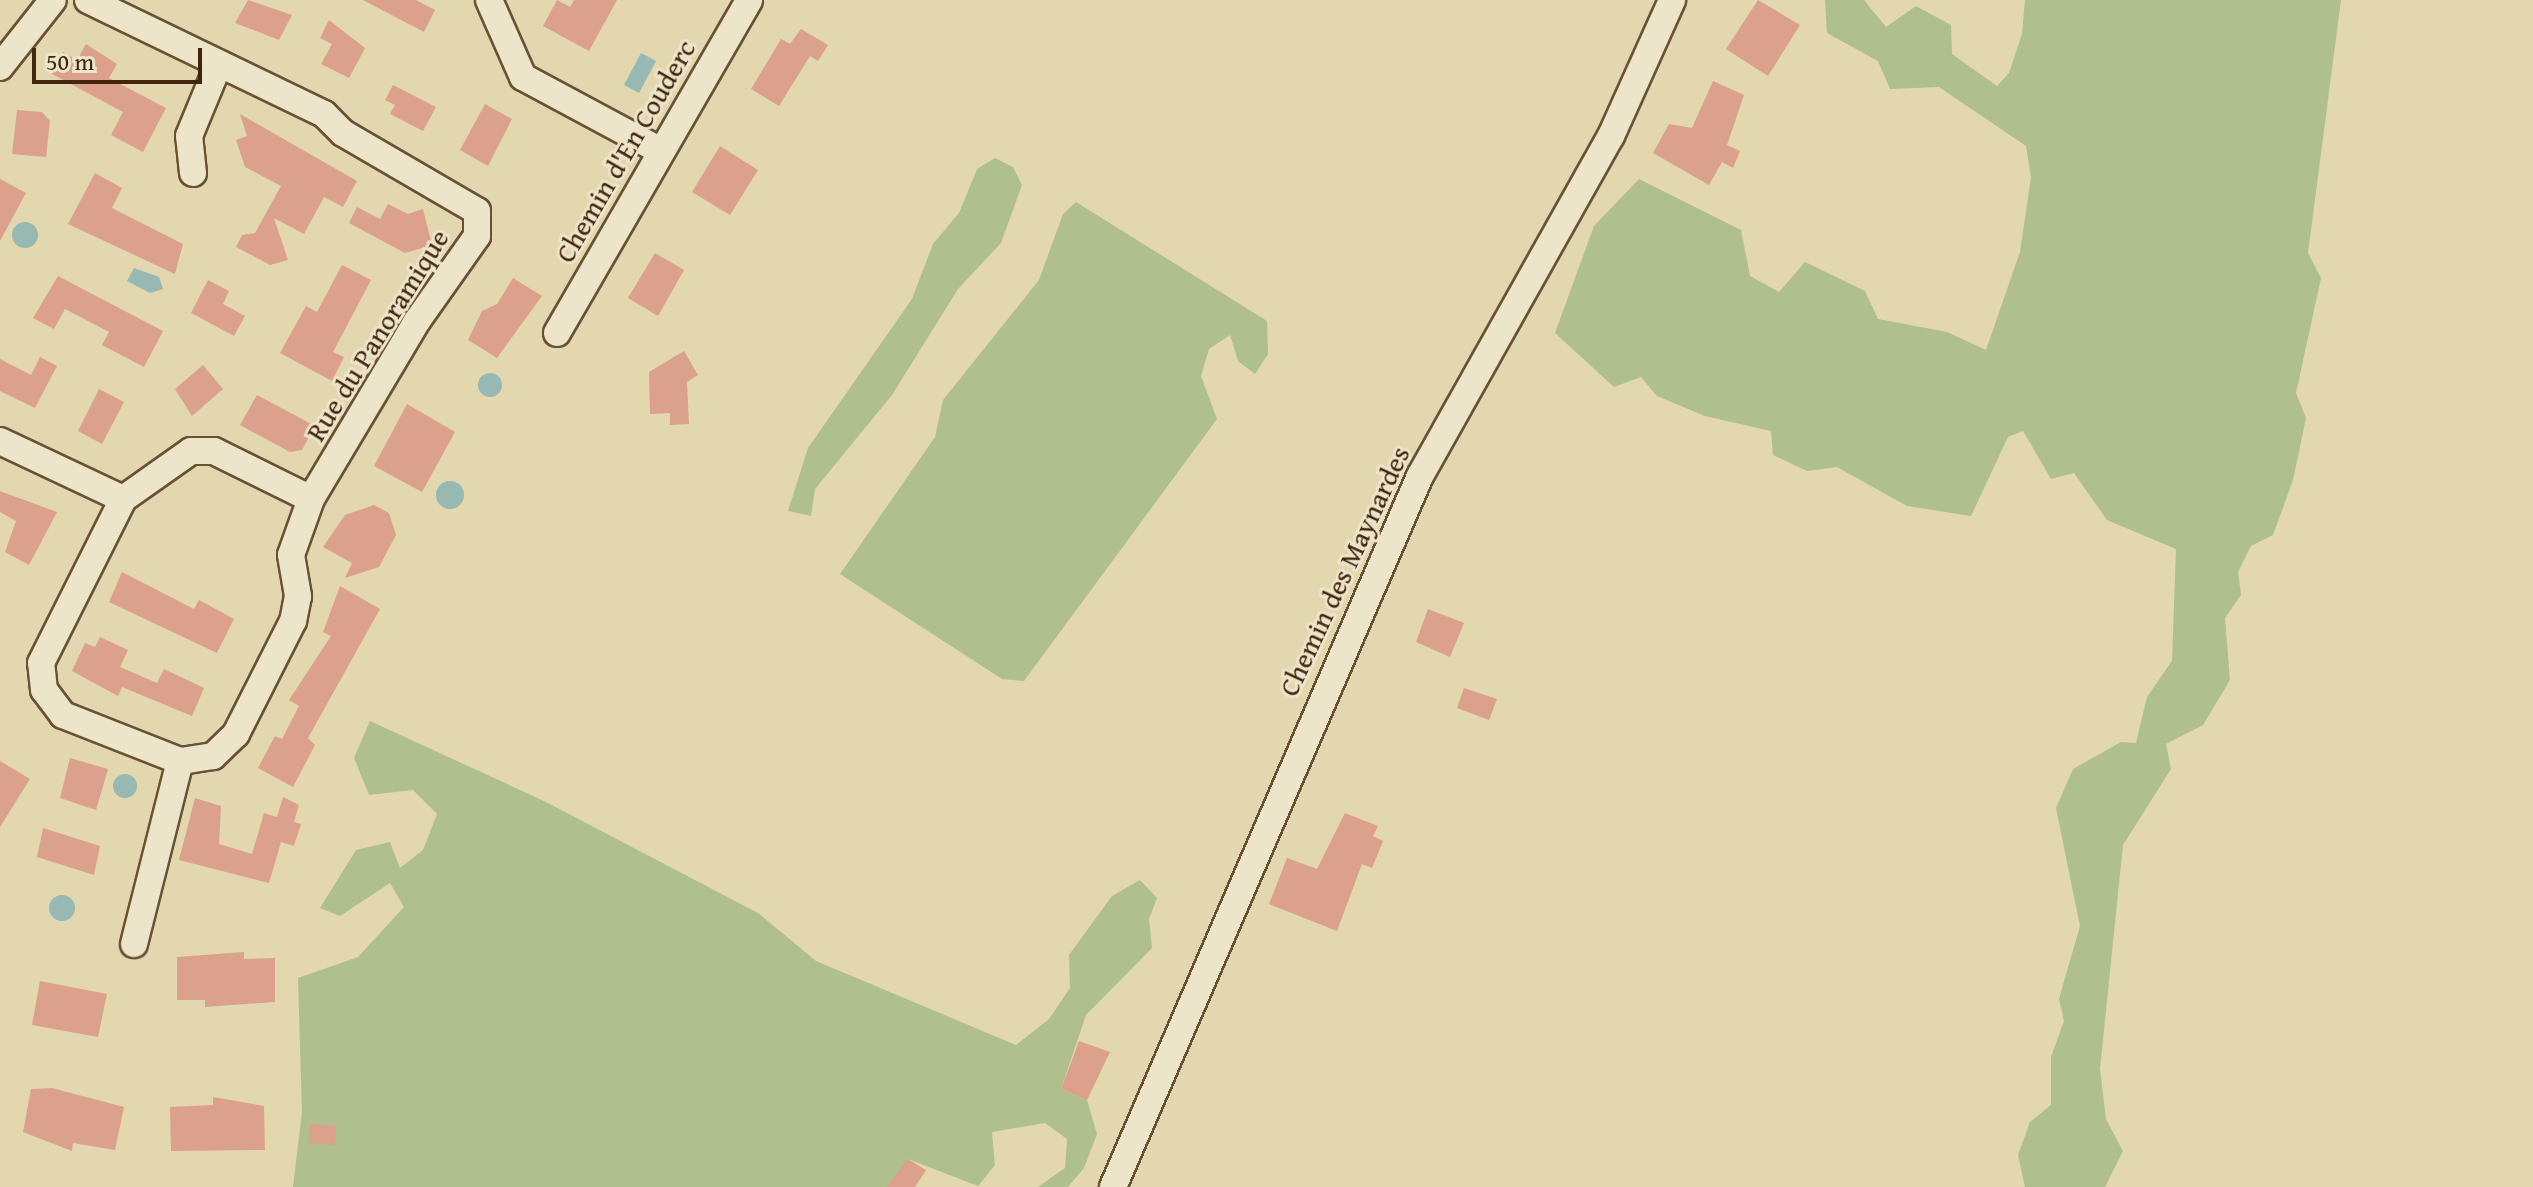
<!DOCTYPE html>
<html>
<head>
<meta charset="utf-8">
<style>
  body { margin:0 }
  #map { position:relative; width:2533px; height:1187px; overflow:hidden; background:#e2d7ae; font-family:"Gentium Book Plus",serif }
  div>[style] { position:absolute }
  .green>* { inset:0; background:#afbf8e }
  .water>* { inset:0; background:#97b8b3 }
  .round { border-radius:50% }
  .building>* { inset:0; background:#dba18c }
  .roads { filter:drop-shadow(2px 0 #695234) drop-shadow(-2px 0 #695234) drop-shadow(0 2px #695234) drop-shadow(0 -2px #695234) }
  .street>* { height:26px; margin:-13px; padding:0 13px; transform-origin:13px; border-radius:13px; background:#ece5ca }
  span { translate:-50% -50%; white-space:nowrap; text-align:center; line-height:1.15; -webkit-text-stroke:6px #ece5ca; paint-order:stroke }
  .street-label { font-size:28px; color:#41250c }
  .scale { position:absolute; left:32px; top:48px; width:170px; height:36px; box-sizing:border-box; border:4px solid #41250c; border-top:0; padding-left:10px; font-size:24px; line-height:28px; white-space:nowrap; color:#41250c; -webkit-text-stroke:6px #ece5ca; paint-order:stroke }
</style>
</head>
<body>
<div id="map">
  <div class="green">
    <div style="clip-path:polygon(1825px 0,1864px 0,1886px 27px,1916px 6px,1951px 25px,1952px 54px,1997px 86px,2009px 73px,2022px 34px,2025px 0,2341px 0,2308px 253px,2321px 278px,2296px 393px,2306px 418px,2293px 480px,2273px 535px,2251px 546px,2238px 572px,2241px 595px,2225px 618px,2230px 680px,2203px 725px,2166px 744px,2171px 769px,2123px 845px,2100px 1069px,2106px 1119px,2123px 1151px,2105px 1187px,2025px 1187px,2018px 1155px,2030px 1122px,2051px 1105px,2051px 1057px,2064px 1021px,2059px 999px,2080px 926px,2056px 808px,2073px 769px,2121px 742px,2136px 743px,2147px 697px,2172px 661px,2176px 549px,2107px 520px,2074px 473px,2051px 479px,2023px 431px,2008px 437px,1971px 516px,1907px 506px,1837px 467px,1807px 471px,1773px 455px,1771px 431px,1705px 416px,1657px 396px,1641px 377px,1614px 387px,1555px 333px,1594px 226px,1639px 179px,1741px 230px,1750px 276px,1779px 292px,1805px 262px,1865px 291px,1878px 319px,1947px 332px,1986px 350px,2020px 252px,2031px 177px,2026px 146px,1939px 87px,1890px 89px,1878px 61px,1827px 33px)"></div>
    <div style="clip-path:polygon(995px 158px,1013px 167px,1022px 185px,1001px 243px,958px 289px,892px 395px,815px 489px,811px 516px,788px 511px,808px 448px,912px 299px,933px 244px,959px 213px,977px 169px)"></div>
    <div style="clip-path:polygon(1076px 202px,1267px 321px,1268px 354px,1255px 374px,1238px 361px,1230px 335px,1209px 349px,1201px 376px,1217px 419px,1024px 681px,1002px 679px,840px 574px,935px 437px,943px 400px,1039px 280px,1063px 214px)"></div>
    <div style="clip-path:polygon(370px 721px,544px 801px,758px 913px,816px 961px,1016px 1045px,1049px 1019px,1070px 988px,1069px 955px,1112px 896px,1140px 880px,1157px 898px,1149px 919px,1152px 948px,1086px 1015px,1061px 1089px,1087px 1100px,1097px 1134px,1084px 1168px,1068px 1187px,1038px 1187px,1065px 1168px,1067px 1139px,1045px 1123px,992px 1132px,995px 1165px,978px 1186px,908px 1159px,891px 1187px,293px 1187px,302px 1112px,298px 978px,358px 957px,404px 907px,390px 883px,340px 916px,320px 908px,356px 850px,390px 842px,400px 868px,423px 850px,437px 814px,413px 790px,369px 795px,354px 758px)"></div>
  </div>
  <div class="water">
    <div style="clip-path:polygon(641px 53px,656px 61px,639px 93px,624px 85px)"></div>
    <div class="round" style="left:12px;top:222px;width:26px;height:26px"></div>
    <div style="clip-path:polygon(134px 268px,159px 277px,163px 289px,150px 293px,127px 281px)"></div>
    <div class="round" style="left:478px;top:373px;width:24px;height:24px"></div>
    <div class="round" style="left:436px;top:481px;width:28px;height:28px"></div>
    <div class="round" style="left:113px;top:774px;width:24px;height:24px"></div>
    <div class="round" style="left:49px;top:895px;width:26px;height:26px"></div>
  </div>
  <div class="building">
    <div style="clip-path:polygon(248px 0,292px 15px,279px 40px,235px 23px)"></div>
    <div style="clip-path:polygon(363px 0,416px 0,435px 10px,424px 32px)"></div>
    <div style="clip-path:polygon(557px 0,570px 7px,574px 0,617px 0,589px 51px,543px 26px)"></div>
    <div style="clip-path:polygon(1758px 0,1800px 25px,1768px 76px,1726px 49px)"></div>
    <div style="clip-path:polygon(329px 20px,365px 48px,349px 78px,321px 64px,332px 44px,320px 38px)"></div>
    <div style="clip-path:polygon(801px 29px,828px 45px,818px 61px,810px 56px,779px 106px,751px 89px,781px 39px,790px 44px)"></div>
    <div style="clip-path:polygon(86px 44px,117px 64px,109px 78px,166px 108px,143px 152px,111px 135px,123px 112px,52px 74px,63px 52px,77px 60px)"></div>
    <div style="clip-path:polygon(1713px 81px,1744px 95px,1727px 145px,1740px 151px,1733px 168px,1722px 162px,1709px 185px,1653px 153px,1669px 124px,1692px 128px)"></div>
    <div style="clip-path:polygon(393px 85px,436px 107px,423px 131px,390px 114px,395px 105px,385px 100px)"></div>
    <div style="clip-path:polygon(485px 104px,512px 119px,488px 166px,460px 150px)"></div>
    <div style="clip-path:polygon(17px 110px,42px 112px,50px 121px,46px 157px,12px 154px)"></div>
    <div style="clip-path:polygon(240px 114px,357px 181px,343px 207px,324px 197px,304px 234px,274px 218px,288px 260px,270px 265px,236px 247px,242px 235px,255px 233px,281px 186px,245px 167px,236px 140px,247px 136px)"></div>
    <div style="clip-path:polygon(720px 146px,758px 170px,730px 215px,692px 192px)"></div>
    <div style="clip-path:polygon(95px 173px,122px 188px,112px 208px,183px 244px,175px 274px,68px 224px)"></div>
    <div style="clip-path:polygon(0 179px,26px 193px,0 241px)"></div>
    <div style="clip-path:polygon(388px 204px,408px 214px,423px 209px,432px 245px,405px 253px,349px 223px,357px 207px,380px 219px)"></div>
    <div style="clip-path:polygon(655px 253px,684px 270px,658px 316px,628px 298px)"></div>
    <div style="clip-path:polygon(342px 265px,371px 280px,333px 352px,344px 357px,332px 381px,280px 353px,306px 306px,317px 312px)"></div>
    <div style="clip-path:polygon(58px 276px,163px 331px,144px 367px,102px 345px,109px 332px,65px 309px,54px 329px,33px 318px)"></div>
    <div style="clip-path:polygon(513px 278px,542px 296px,497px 358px,468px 340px,482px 311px,497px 304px)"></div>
    <div style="clip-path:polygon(208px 280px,229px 291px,223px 304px,245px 316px,234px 336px,191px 313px)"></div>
    <div style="clip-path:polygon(684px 351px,698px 375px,687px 382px,689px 424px,670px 425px,670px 413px,650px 414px,649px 372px)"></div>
    <div style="clip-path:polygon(40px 357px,57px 366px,35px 408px,0 391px,0 359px,31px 375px)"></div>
    <div style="clip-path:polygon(203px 365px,223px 389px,192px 416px,175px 389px)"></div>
    <div style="clip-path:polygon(99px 389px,124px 402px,102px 444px,78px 431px)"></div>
    <div style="clip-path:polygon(257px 395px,315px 426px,302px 450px,290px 452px,240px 425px)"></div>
    <div style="clip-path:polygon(407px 404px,455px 432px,422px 492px,374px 466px)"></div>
    <div style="clip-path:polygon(0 491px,57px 512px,29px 565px,5px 552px,16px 521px,0 512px)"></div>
    <div style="clip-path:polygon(374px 505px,389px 513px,396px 535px,379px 567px,345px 578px,352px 563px,323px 547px,345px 515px)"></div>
    <div style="clip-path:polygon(122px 572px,194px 609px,199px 600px,234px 619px,217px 653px,109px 602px)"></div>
    <div style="clip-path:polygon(340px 586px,380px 609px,308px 738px,315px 745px,293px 787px,258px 768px,275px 736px,282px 739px,299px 706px,289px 700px,331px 636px,323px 632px)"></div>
    <div style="clip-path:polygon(1428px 609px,1464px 623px,1450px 657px,1416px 642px)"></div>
    <div style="clip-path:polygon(100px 637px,128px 650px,120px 667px,157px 683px,164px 669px,204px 688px,192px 716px,122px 687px,118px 696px,72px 671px,85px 643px,95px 647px)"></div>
    <div style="clip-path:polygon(1464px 688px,1497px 699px,1489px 720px,1457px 708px)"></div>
    <div style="clip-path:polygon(70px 758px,108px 769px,96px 810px,60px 798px)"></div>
    <div style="clip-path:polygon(0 761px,30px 779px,0 827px)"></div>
    <div style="clip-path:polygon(283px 797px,299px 805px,294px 822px,301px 824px,294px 846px,281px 842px,269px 883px,179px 860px,195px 798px,221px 806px,219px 844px,252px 854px,264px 813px,277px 817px)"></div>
    <div style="clip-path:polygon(1345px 813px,1378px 826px,1373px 836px,1383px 841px,1372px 868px,1362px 864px,1337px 931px,1269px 904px,1287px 858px,1317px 869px)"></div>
    <div style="clip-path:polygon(43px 828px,100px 846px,94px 875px,37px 857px)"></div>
    <div style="clip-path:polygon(244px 952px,244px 959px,275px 958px,275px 1002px,205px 1007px,205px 1000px,177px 1000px,177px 957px)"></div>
    <div style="clip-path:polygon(40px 981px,107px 994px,98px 1037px,32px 1025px)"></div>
    <div style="clip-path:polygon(1079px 1041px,1110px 1052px,1087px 1100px,1061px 1089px)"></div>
    <div style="clip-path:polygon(52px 1088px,124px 1107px,115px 1150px,73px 1143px,72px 1151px,23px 1132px,31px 1089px)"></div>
    <div style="clip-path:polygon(213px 1097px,264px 1106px,265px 1150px,171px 1151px,170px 1107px,213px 1105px)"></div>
    <div style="clip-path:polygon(310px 1124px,336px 1126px,335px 1145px,309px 1143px)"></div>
    <div style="clip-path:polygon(908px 1159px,926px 1170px,915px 1187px,887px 1187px)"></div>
  </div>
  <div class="roads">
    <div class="street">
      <div style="left:88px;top:0;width:262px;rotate:25.8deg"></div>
      <div style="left:324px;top:114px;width:27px;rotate:45deg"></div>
      <div style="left:343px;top:133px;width:155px;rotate:30.2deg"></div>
      <div style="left:477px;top:211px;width:25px;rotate:90deg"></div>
      <div style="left:477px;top:236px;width:104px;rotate:125.2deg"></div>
      <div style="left:417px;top:321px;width:207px;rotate:120.8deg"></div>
      <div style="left:489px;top:0;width:84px;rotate:66.2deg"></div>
      <div style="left:523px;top:77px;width:157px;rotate:28.2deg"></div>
      <div style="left:0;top:67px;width:85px;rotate:-51.7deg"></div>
      <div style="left:193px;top:173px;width:37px;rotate:-96deg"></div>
      <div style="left:189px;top:136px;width:76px;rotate:-67.5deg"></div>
      <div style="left:557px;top:333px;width:384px;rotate:-60deg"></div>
      <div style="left:0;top:441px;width:136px;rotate:25.2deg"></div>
      <div style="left:191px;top:451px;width:23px"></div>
      <div style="left:214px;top:451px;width:108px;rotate:26.3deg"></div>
      <div style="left:311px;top:499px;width:59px;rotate:109.7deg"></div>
      <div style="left:291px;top:555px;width:42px;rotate:80.3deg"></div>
      <div style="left:298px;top:596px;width:25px;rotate:101deg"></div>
      <div style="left:293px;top:621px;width:127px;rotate:116.8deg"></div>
      <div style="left:236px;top:734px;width:32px;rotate:136deg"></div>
      <div style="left:213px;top:756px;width:33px;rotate:171deg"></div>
      <div style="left:180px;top:761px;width:126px;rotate:-158.5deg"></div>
      <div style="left:63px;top:715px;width:31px;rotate:-127deg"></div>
      <div style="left:44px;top:690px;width:27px;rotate:-96deg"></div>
      <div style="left:41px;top:663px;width:183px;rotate:-63.4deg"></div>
      <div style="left:123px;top:499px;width:83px;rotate:-35.2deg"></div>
      <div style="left:134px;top:944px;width:189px;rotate:-75.9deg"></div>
      <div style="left:1113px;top:1187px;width:774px;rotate:-66.65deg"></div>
      <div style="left:1420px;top:476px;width:390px;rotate:-60.7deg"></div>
      <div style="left:1611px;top:136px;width:149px;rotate:-65.8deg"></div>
    </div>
  </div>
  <div class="street-label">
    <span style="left:625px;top:151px;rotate:-60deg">Chemin d'En Couderc</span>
    <span style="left:377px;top:335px;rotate:-58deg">Rue du Panoramique</span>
    <span style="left:1344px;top:571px;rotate:-65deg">Chemin des Maynardes</span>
  </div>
  <div class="scale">50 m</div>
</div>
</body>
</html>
